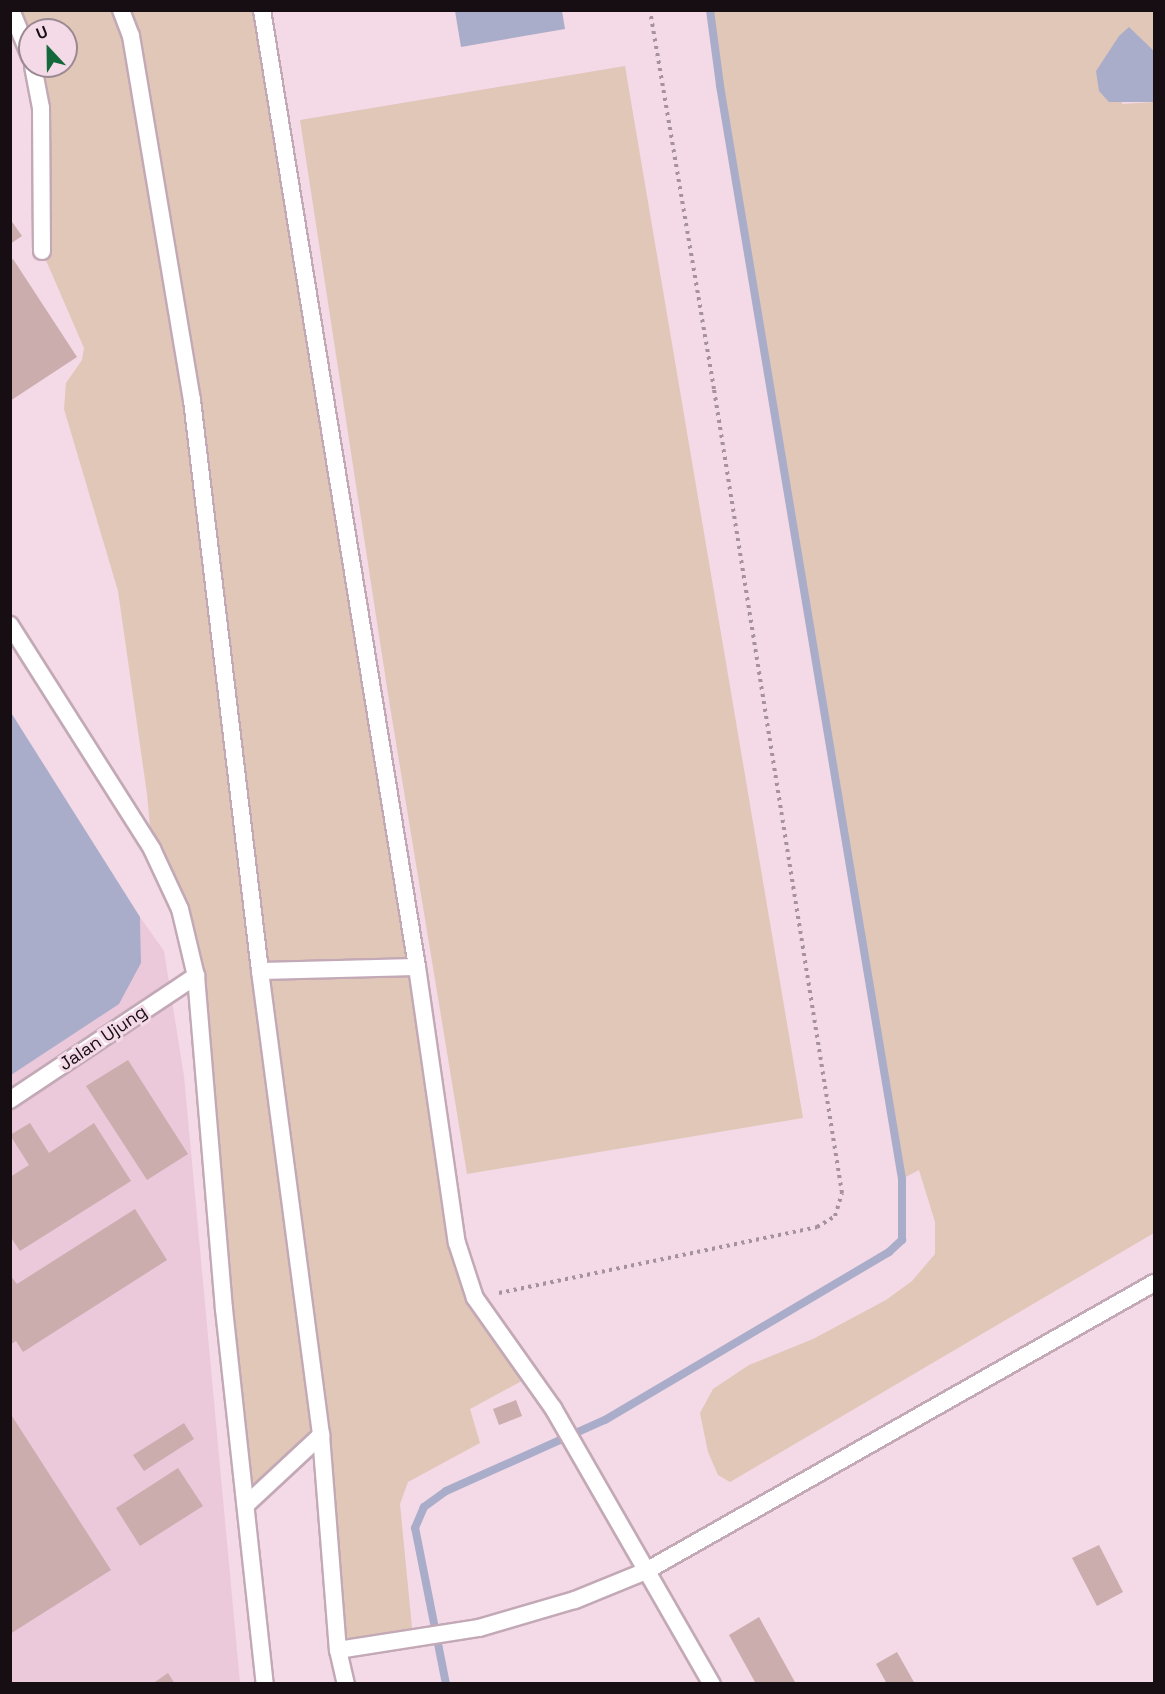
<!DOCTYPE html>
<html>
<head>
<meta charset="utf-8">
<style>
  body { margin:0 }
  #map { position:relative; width:1165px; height:1694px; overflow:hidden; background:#f4d9e7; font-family:"Space Grotesk",sans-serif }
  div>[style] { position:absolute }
  .built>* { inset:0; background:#ebc9da }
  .green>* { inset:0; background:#e1c7b8 }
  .water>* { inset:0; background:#a9adc9 }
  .stream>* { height:8px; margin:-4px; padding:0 4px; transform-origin:4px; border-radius:4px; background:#a9adc9 }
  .building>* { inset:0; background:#cbadad }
  .path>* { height:4px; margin-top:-2px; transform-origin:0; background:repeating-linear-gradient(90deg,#a6929c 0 3px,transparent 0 7.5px) }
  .roads { filter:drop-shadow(2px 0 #c3a9b6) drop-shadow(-2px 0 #c3a9b6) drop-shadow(0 2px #c3a9b6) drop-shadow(0 -2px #c3a9b6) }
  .service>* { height:16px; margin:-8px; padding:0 8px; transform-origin:8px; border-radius:8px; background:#fff }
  span { translate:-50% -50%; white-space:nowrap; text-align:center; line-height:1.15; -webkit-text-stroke:6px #f4d9e7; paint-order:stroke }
  .street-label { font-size:18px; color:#160e12 }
  .frame { position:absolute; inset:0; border:12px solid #160e12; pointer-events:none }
  .north { position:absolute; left:18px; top:18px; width:60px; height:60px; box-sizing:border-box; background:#f4d9e7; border:2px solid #9b8892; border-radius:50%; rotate:338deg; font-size:16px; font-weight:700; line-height:24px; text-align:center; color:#160e12 }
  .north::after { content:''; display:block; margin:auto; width:21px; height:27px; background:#14693b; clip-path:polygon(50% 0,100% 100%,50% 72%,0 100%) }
</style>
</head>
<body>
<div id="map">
  <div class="built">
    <div style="clip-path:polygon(140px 917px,164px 951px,184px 1076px,240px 1683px,11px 1683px,10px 1037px,141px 963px)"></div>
  </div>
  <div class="green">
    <div style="clip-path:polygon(11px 11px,262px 11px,457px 1243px,475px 1298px,529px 1377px,470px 1409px,480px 1443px,408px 1482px,400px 1504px,413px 1638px,338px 1650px,321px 1435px,246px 1505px,196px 976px,152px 849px,147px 794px,118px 591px,64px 409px,66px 383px,82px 360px,84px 348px,42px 251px,33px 66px,66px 66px,66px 30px,30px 30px,30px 56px)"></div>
    <div style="clip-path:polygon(710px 11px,1154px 11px,1154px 51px,1128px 28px,1122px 104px,1154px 102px,1154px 1233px,730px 1482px,718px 1475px,708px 1452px,700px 1413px,713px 1389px,749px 1365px,813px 1339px,886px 1300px,912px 1281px,935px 1254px,935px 1222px,919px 1170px,902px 1179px,720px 85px)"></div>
    <div style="clip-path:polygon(625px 66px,803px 1118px,467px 1174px,388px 694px,300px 120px)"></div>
  </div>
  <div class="water">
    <div style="clip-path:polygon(455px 11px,562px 11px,565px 29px,461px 47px)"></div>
    <div style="clip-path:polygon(1129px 27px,1154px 51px,1154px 102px,1109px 102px,1099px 91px,1096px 71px,1119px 36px)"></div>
    <div style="clip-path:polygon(10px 711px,140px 917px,141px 963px,119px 1004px,11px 1075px)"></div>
  </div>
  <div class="stream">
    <div style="left:446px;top:1684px;width:159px;rotate:-101.2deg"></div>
    <div style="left:415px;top:1528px;width:23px;rotate:-67deg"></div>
    <div style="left:424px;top:1507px;width:27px;rotate:-36deg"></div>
    <div style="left:446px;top:1491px;width:174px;rotate:-24.1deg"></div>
    <div style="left:605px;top:1420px;width:330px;rotate:-30.6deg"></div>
    <div style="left:889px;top:1252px;width:18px;rotate:-43deg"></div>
    <div style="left:902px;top:1240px;width:61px;rotate:-90deg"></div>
    <div style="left:902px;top:1179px;width:1109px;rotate:-99.45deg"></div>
    <div style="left:720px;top:85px;width:76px;rotate:-97.6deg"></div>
  </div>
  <div class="building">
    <div style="clip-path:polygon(10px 219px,22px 236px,10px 244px)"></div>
    <div style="clip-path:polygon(13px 259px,77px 357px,10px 401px,10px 261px)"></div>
    <div style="clip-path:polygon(128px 1060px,188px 1154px,147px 1180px,86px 1086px)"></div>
    <div style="clip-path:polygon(30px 1123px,49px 1153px,94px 1123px,131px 1181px,20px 1251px,10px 1236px,10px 1177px,29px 1165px,10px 1135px)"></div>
    <div style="clip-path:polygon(135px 1209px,167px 1260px,23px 1352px,16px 1341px,10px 1345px,10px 1275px,17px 1284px)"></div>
    <div style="clip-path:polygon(516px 1400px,522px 1416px,499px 1425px,493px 1409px)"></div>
    <div style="clip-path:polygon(10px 1413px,111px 1570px,10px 1634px)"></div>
    <div style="clip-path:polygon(184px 1423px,194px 1439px,144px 1471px,133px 1455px)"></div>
    <div style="clip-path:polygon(178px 1468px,203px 1506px,140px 1546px,116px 1508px)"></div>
    <div style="clip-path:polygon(1099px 1545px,1123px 1592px,1097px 1606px,1072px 1558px)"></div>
    <div style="clip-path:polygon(759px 1617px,796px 1684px,756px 1684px,729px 1635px)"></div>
    <div style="clip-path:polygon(897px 1652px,915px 1684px,887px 1684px,876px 1664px)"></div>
    <div style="clip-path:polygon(168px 1673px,175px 1684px,152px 1684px)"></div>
  </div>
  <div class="path">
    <div style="left:499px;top:1293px;width:325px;rotate:-11.7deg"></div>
    <div style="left:817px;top:1227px;width:21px;rotate:-31deg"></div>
    <div style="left:835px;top:1216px;width:24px;rotate:-73deg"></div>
    <div style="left:842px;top:1193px;width:814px;rotate:-99.05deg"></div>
    <div style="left:714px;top:389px;width:384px;rotate:-99.6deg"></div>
  </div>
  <div class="roads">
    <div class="service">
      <div style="left:11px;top:10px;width:50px;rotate:67.6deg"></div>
      <div style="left:121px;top:10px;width:28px;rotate:69deg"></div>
      <div style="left:131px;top:36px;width:369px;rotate:80.5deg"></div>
      <div style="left:192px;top:400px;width:575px;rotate:83.21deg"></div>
      <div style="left:260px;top:971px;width:468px;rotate:82.5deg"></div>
      <div style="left:321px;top:1435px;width:216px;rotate:85.5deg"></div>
      <div style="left:338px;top:1650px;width:35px;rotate:77deg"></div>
      <div style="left:262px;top:10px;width:969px;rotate:80.8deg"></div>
      <div style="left:417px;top:967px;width:279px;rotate:81.8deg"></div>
      <div style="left:457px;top:1243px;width:58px;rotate:71.9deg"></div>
      <div style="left:475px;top:1298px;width:135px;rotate:54.7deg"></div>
      <div style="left:553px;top:1408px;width:319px;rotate:60.1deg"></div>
      <div style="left:33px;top:66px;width:43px;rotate:79.2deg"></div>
      <div style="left:41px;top:108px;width:143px;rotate:89.6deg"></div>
      <div style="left:10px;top:625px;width:265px;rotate:57.6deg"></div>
      <div style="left:152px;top:849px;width:66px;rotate:65deg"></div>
      <div style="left:180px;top:909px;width:69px;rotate:76.6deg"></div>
      <div style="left:196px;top:976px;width:334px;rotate:85.2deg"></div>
      <div style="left:224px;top:1309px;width:377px;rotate:83.8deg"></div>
      <div style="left:260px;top:971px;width:157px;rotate:-1.5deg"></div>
      <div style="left:10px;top:1100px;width:224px;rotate:-33.7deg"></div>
      <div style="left:246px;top:1505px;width:103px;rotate:-43deg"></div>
      <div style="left:338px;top:1650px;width:143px;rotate:-8.9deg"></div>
      <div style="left:479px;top:1628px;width:100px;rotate:-16.3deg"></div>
      <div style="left:575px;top:1600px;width:77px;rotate:-22.2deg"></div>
      <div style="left:646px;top:1571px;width:584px;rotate:-29.55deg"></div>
    </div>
  </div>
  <div class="street-label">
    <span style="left:103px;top:1038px;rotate:-34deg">Jalan Ujung</span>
  </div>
  <div class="frame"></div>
  <div class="north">U</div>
</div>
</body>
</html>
